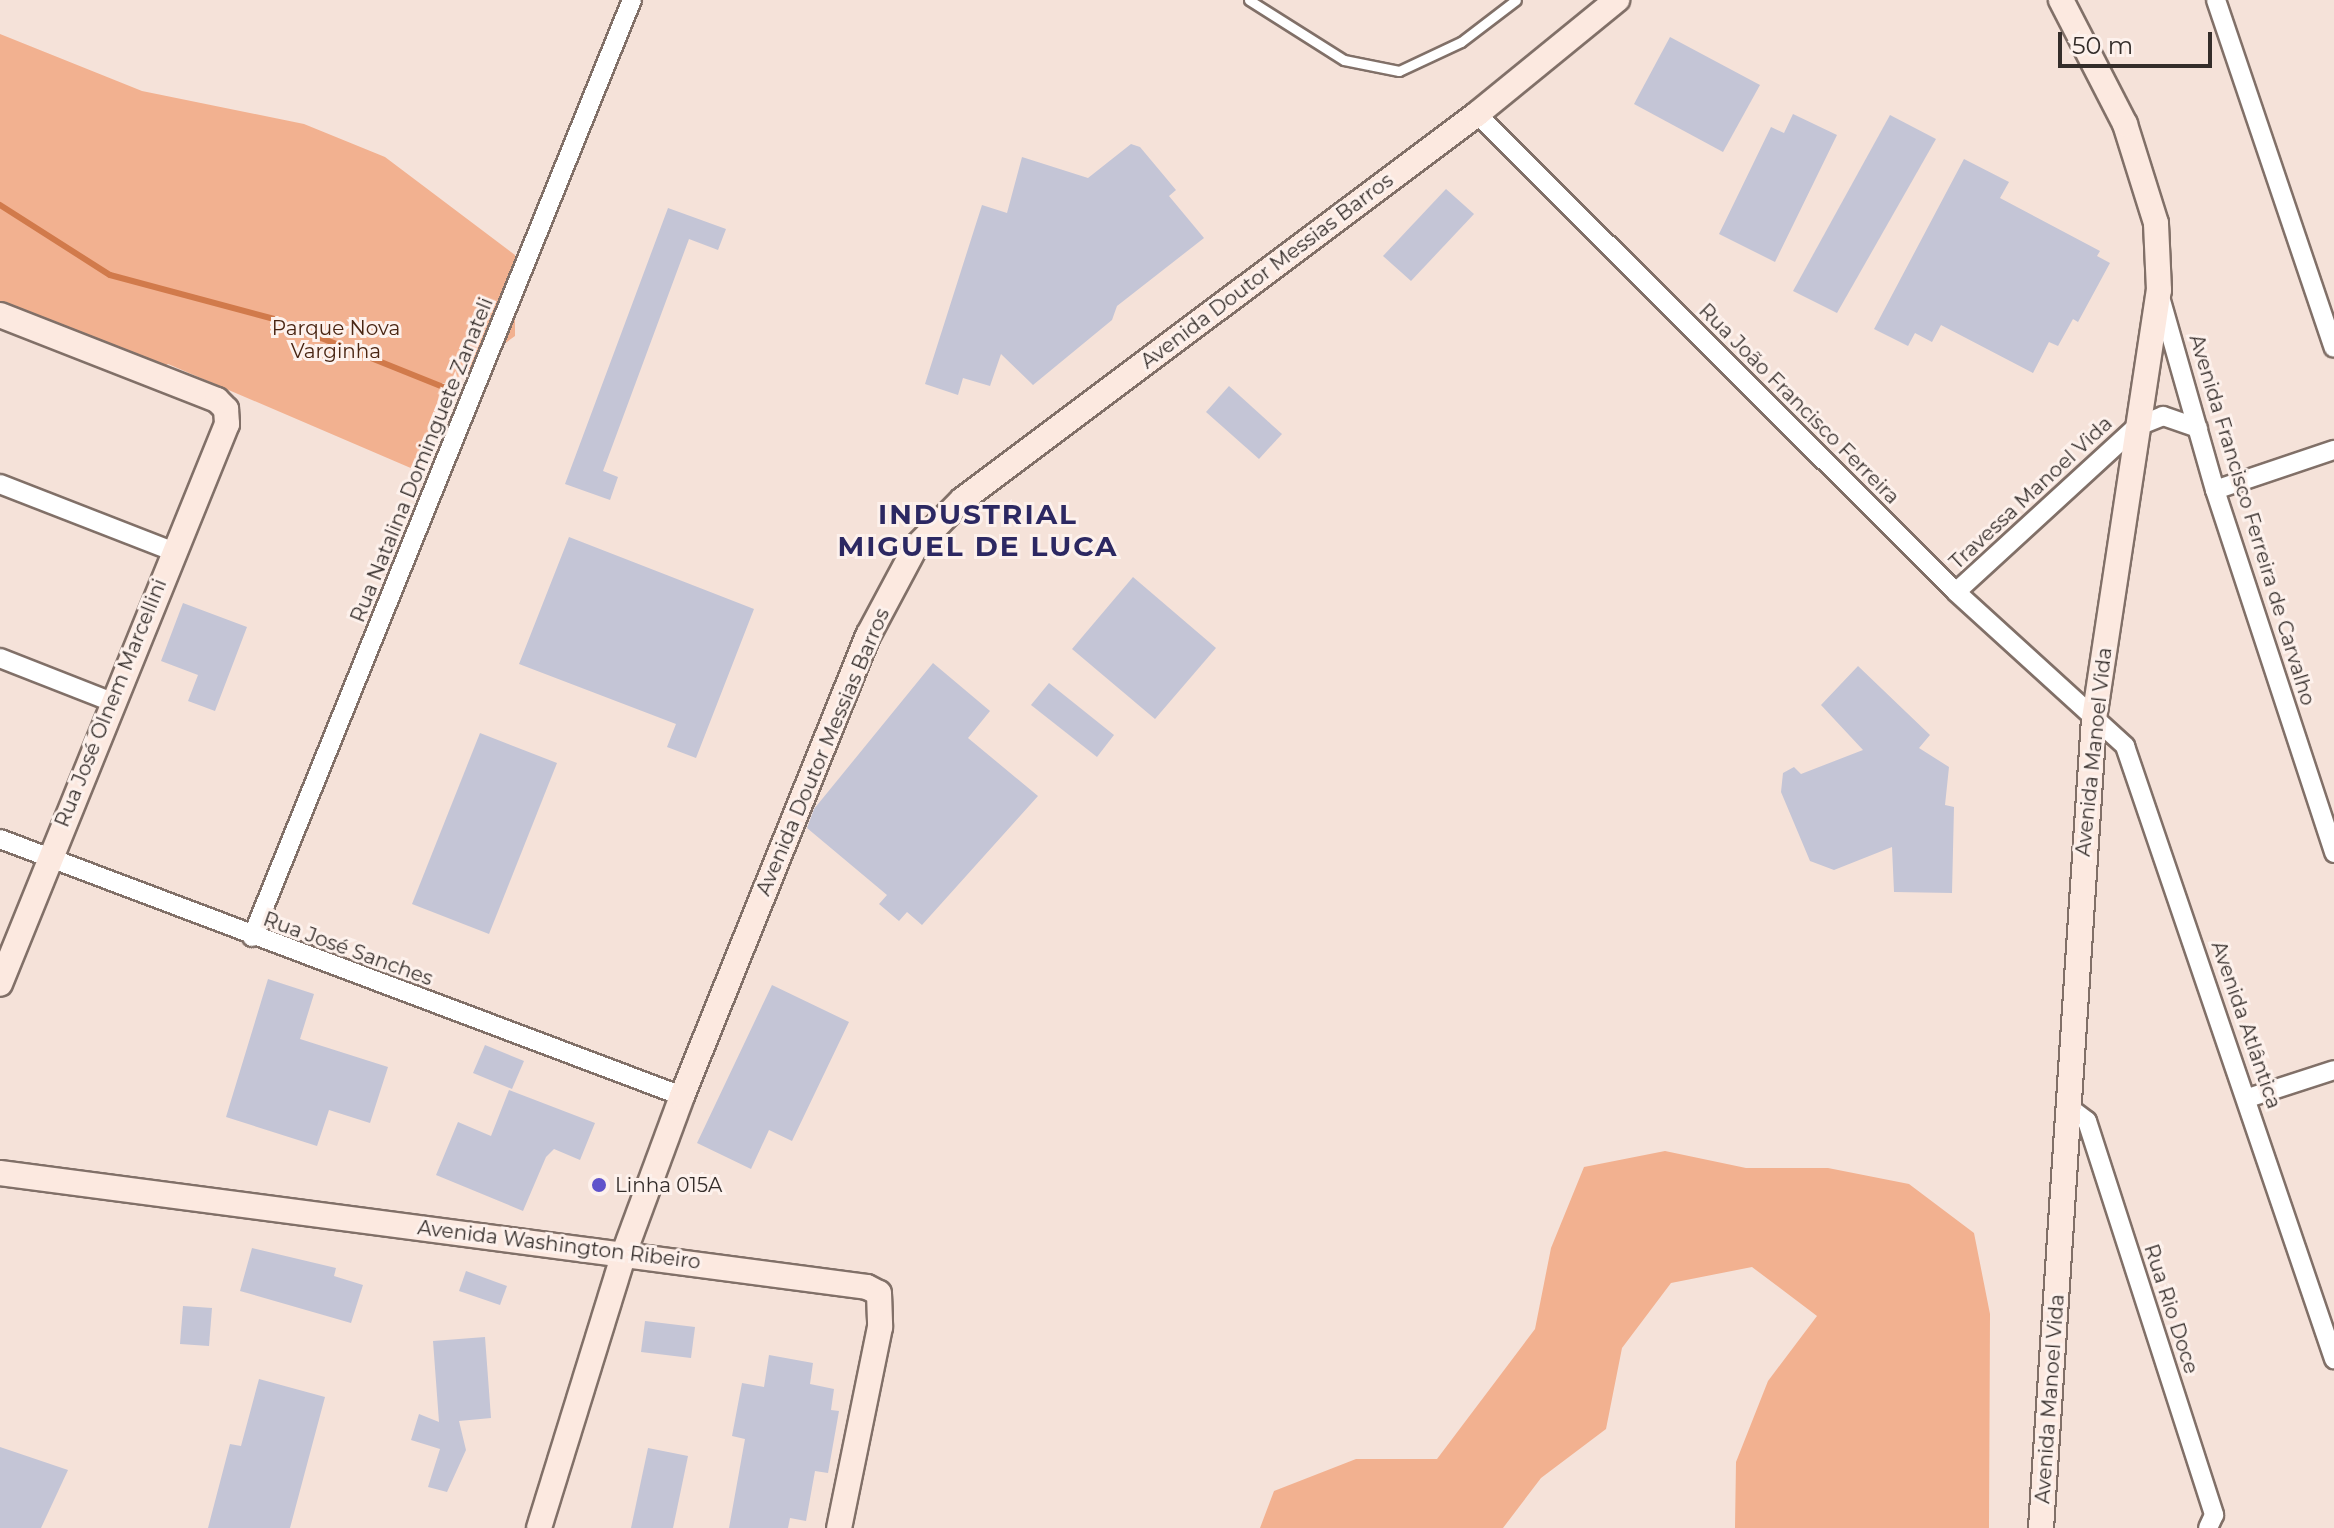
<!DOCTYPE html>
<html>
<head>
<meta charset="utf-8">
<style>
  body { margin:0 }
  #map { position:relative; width:2334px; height:1528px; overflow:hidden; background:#f5e2d9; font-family:Montserrat,sans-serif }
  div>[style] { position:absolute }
  .green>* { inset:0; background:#f2b190 }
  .stream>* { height:6px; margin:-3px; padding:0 3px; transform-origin:3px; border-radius:3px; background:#d17a4b }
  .building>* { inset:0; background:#c4c5d6 }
  .roads { filter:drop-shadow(2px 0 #817068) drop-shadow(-2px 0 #817068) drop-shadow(0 2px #817068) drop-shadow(0 -2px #817068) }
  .lane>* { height:9px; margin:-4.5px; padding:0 4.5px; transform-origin:4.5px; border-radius:4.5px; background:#fff }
  .street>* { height:18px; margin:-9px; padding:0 9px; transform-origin:9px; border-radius:9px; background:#fff }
  .secondary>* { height:24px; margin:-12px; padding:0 12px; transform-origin:12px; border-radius:12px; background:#fce9e0 }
  .dots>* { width:22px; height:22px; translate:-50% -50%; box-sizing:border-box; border:4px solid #fdf1ec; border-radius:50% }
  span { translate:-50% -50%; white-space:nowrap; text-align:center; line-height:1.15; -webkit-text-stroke:6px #fdf1ec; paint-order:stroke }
  .street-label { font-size:20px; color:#342d2a }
  .park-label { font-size:20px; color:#492512 }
  .poi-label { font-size:20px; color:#342d2a }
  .left { translate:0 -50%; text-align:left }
  .district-label { font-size:28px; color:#2c2862; font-weight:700; letter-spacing:2px }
  .scale { position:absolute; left:2058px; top:32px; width:154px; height:36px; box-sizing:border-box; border:4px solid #342d2a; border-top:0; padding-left:10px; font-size:24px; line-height:28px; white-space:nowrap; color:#342d2a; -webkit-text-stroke:6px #fdf1ec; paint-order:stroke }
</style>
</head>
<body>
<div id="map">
  <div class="green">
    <div style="clip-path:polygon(0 34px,142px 91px,304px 124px,385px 157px,515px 255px,515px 336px,449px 384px,442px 383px,420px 472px,168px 364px,158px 371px,0 327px)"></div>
    <div style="clip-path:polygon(1665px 1151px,1746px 1168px,1828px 1168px,1909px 1184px,1974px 1233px,1990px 1314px,1989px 1528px,1735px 1528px,1736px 1462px,1768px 1381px,1817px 1316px,1752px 1267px,1671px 1283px,1622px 1348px,1606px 1429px,1541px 1478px,1503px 1528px,1260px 1528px,1274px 1491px,1356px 1459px,1437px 1459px,1535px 1329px,1551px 1248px,1584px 1167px)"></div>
  </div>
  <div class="stream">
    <div style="left:0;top:205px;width:130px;rotate:32.5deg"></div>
    <div style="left:110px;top:275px;width:170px;rotate:15deg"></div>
    <div style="left:274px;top:319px;width:191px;rotate:21.9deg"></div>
  </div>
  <div class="building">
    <div style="clip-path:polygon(1670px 37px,1760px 85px,1723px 152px,1634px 104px)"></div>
    <div style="clip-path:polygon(1793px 114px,1837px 135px,1775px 262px,1719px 234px,1771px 127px,1784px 133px)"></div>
    <div style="clip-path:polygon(1890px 115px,1936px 139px,1837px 313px,1793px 291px)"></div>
    <div style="clip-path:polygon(1131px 144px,1140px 147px,1176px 190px,1169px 196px,1204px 238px,1117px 306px,1112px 320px,1033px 385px,1001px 354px,990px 386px,963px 378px,958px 395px,925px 384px,982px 205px,1007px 213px,1022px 157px,1088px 178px)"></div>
    <div style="clip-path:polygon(1964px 159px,2009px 182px,2000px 198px,2100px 251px,2097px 256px,2110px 263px,2078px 322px,2073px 319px,2058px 346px,2049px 342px,2033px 373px,1941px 325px,1932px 342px,1915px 333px,1908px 346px,1874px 329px)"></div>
    <div style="clip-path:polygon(1446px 189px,1474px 214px,1411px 281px,1383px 256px)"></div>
    <div style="clip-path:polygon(668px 208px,726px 229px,718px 250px,689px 239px,603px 471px,618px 477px,610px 500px,565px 484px)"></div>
    <div style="clip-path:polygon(1229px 386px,1282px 434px,1259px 459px,1206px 412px)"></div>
    <div style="clip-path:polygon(569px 537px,754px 609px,696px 758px,667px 747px,676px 724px,519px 664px)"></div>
    <div style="clip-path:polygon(1133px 577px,1216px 648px,1155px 719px,1072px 649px)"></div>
    <div style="clip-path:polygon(183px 603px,247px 627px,215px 711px,188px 701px,198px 675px,161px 661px)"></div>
    <div style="clip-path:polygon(933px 663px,990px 711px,968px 738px,1038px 796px,922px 925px,907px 912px,899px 921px,879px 904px,887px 895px,807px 828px,814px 809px)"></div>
    <div style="clip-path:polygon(1858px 666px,1930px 735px,1919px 748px,1949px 767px,1945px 805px,1954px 807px,1952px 893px,1894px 892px,1892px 847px,1834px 870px,1810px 861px,1781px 792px,1783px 773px,1794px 767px,1801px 774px,1863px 750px,1821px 705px)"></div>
    <div style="clip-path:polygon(1049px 683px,1114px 735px,1097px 757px,1031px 705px)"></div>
    <div style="clip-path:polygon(480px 733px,557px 763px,489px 934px,412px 904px)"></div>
    <div style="clip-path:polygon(268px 979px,314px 994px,300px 1039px,388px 1067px,370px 1123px,329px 1110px,317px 1146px,226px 1117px)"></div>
    <div style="clip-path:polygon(772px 985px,849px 1022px,792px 1141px,769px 1130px,751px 1169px,697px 1143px)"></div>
    <div style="clip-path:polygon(485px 1045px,524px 1061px,512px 1089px,473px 1073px)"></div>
    <div style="clip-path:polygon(509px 1090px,595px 1123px,580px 1160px,554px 1149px,546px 1157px,523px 1211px,436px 1175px,458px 1122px,491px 1136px)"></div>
    <div style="clip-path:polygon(252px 1248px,336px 1268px,334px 1276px,363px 1285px,351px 1323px,240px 1291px)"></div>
    <div style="clip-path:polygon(466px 1271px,507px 1286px,500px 1305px,459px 1291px)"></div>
    <div style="clip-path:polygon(183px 1306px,212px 1308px,209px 1346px,180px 1344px)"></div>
    <div style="clip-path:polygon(645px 1321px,695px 1327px,691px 1358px,641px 1352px)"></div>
    <div style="clip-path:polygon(485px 1337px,491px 1418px,459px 1421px,466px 1450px,447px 1492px,428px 1487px,440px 1449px,411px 1440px,419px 1414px,439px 1422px,433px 1341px)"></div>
    <div style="clip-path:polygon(769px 1355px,813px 1363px,810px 1384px,834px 1389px,831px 1410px,839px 1411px,828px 1473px,815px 1471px,806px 1521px,790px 1518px,788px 1528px,729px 1528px,745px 1439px,732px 1436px,742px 1383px,764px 1387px)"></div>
    <div style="clip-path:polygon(259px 1379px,325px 1397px,290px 1528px,208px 1528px,230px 1444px,241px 1446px)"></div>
    <div style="clip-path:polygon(0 1447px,68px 1470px,41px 1528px,0 1528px)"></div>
    <div style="clip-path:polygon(648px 1448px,688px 1456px,673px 1528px,631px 1528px)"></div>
  </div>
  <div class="roads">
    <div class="lane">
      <div style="left:1249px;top:0;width:112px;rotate:32.3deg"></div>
      <div style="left:1344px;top:60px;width:56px;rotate:11.3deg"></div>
      <div style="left:1399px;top:71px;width:68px;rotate:-25.1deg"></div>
      <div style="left:1461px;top:42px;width:69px;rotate:-37.4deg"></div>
    </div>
    <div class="street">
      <div style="left:2216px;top:0;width:367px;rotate:71.3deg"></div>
      <div style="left:1477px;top:114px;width:677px;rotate:44.94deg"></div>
      <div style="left:1956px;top:592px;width:229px;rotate:42.3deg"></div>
      <div style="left:2125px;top:746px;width:648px;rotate:71.17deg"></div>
      <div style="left:2160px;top:297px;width:201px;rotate:74.1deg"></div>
      <div style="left:2215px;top:490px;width:382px;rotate:71.8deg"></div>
      <div style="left:0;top:484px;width:185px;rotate:21.3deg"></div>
      <div style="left:2215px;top:490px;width:126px;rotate:-18.6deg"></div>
      <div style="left:1956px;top:592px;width:244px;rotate:-42.5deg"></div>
      <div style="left:2136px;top:427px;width:29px;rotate:-22deg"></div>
      <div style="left:2163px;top:416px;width:37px;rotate:19deg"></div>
      <div style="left:0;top:658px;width:120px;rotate:21.4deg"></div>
      <div style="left:0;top:839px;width:729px;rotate:20.65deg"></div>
      <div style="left:252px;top:937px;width:1011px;rotate:-67.93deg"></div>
      <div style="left:2248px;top:1098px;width:90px;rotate:-18deg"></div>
      <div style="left:2071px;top:1109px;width:20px;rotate:37deg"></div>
      <div style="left:2087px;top:1121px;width:414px;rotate:72.1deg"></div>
      <div style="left:2214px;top:1515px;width:14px;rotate:115deg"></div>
    </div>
    <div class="secondary">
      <div style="left:0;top:315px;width:233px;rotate:21.4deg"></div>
      <div style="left:217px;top:400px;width:13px;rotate:45deg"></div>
      <div style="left:226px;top:409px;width:15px;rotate:86deg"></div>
      <div style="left:227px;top:424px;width:604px;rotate:112.07deg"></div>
      <div style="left:0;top:1173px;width:874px;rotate:7.49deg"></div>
      <div style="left:867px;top:1287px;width:13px;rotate:27deg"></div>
      <div style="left:879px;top:1293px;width:34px;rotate:88deg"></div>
      <div style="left:880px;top:1327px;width:205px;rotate:101.5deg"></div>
      <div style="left:539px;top:1528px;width:288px;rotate:-72.8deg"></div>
      <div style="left:624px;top:1253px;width:167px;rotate:-69.7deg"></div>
      <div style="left:682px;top:1096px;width:498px;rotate:-68deg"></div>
      <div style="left:869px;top:634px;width:98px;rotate:-61.9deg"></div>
      <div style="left:915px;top:548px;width:67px;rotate:-45.6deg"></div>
      <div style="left:962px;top:500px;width:644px;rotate:-36.85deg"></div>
      <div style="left:1477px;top:114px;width:181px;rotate:-39.2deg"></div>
      <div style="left:2041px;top:1528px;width:811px;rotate:-86.25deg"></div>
      <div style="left:2094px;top:719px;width:434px;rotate:-81.4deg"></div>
      <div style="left:2159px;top:290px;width:67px;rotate:-92.6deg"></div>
      <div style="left:2156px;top:223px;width:104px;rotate:-107.4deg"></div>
      <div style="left:2125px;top:124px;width:140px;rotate:-117.3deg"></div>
    </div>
  </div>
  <div class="dots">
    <div style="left:599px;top:1185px;background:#5f53cb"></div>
  </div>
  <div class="street-label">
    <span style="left:1267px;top:271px;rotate:-37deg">Avenida Doutor Messias Barros</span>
    <span style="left:1799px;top:404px;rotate:45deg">Rua João Francisco Ferreira</span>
    <span style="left:422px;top:460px;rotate:-68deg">Rua Natalina Dominguete Zanateli</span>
    <span style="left:2031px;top:493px;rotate:-43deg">Travessa Manoel Vida</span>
    <span style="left:2252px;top:520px;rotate:73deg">Avenida Francisco Ferreira de Carvalho</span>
    <span style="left:111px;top:703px;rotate:-68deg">Rua José Olnem Marcellini</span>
    <span style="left:823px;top:752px;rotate:-67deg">Avenida Doutor Messias Barros</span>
    <span style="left:2094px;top:752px;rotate:-84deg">Avenida Manoel Vida</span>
    <span style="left:348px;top:949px;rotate:20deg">Rua José Sanches</span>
    <span style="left:2246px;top:1025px;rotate:71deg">Avenida Atlântica</span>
    <span style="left:559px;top:1245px;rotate:7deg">Avenida Washington Ribeiro</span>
    <span style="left:2171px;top:1309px;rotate:72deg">Rua Rio Doce</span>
    <span style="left:2050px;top:1399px;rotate:-86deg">Avenida Manoel Vida</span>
  </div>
  <div class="park-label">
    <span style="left:336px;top:340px">Parque Nova<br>Varginha</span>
  </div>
  <div class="poi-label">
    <span class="left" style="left:615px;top:1185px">Linha 015A</span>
  </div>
  <div class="district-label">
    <span style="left:978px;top:530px">INDUSTRIAL<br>MIGUEL DE LUCA</span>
  </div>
  <div class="scale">50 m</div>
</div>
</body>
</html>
